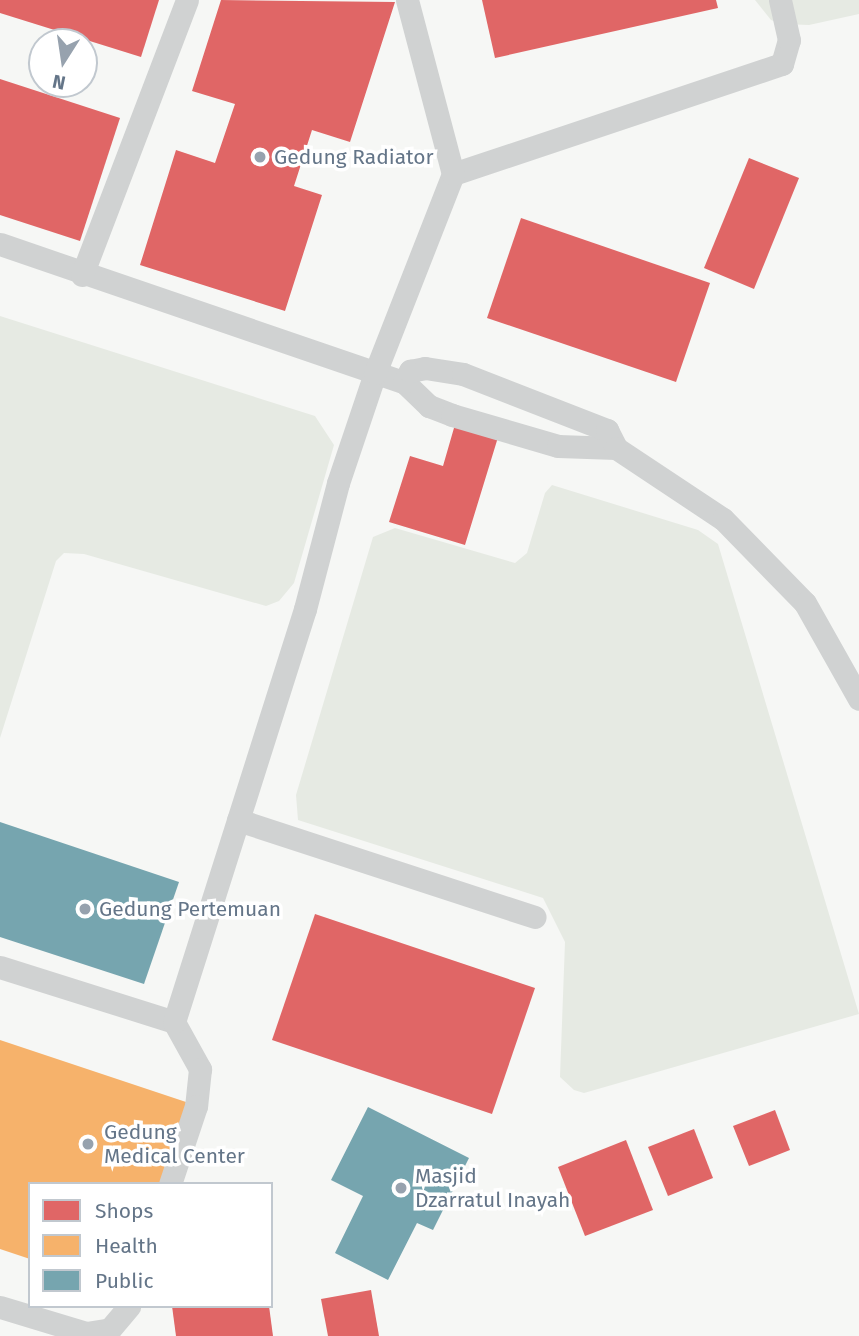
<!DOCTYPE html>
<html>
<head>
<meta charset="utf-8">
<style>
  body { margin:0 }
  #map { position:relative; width:859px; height:1336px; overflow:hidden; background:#f6f7f5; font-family:"Fira Sans",sans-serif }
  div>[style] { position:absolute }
  .green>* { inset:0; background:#e6eae3 }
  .shops>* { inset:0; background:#e06666 }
  .health>* { inset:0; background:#f6b26b }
  .public>* { inset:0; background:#76a5af }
  .service>* { height:23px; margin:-11.5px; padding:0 11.5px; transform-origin:11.5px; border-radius:11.5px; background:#d0d2d2 }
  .dots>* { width:19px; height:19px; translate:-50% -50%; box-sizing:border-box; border:4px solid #fff; border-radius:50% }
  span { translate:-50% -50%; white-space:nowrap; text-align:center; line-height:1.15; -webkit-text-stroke:7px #fff; paint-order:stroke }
  .poi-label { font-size:21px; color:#647588 }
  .left { translate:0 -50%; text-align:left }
  .legend { position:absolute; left:28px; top:1182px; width:245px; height:126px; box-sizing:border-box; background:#fff; border:2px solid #c1c8cf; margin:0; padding:9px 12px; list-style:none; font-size:21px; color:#647588 }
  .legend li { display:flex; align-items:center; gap:14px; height:35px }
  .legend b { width:35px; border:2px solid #c1c8cf }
  .north { position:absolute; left:28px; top:28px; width:70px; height:70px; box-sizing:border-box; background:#fff; border:2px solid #c1c8cf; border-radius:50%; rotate:192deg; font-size:19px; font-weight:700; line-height:28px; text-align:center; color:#647588 }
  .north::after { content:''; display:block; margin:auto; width:24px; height:32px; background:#97a2ae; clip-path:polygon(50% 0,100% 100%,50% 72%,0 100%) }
</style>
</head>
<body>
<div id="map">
  <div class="green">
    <div style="clip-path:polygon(755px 0,859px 0,859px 14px,809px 25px,782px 24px,771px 20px)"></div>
    <div style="clip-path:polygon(0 316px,315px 416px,334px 445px,294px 583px,279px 601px,266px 606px,84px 554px,64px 553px,56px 561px,0 738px)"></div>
    <div style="clip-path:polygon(552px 485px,698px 530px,718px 544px,859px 1014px,584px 1093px,574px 1090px,560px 1077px,565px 942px,543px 898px,298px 820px,296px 795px,373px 537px,395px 528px,515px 563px,527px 553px,545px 493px)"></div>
  </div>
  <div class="shops">
    <div style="clip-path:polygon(0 0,159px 0,141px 57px,0 13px)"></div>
    <div style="clip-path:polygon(221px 0,395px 2px,350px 142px,312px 130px,294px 186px,322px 195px,285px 311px,140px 265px,176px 150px,215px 163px,235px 104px,192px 91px)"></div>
    <div style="clip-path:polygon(482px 0,716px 0,718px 8px,495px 58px)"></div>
    <div style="clip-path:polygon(0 79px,120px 118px,80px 241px,0 215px)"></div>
    <div style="clip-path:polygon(749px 158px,799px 178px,754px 289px,704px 268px)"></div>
    <div style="clip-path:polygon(521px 218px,710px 283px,676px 382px,487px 318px)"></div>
    <div style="clip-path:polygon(456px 421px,499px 434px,465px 545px,389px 522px,410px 456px,443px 466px)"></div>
    <div style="clip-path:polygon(315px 914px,535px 988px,492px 1114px,272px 1040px)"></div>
    <div style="clip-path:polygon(775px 1110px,790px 1150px,749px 1166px,733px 1126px)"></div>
    <div style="clip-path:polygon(694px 1129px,713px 1178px,668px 1196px,648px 1147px)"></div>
    <div style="clip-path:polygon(626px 1140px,653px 1210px,585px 1236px,558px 1167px)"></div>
    <div style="clip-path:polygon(371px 1290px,379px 1336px,328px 1336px,321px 1299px)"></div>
    <div style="clip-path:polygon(172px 1306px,269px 1306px,273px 1336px,176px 1336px)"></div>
  </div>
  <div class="health">
    <div style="clip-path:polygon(0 1040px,189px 1103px,162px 1184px,30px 1184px,30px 1259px,0 1249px)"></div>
  </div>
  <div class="public">
    <div style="clip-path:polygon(0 822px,179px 882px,144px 984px,0 937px)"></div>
    <div style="clip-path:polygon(368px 1107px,469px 1158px,433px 1230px,417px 1223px,388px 1280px,335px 1253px,363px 1196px,331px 1180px)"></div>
  </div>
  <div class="service">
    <div style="left:453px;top:174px;width:347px;rotate:-18.5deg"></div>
    <div style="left:782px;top:64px;width:25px;rotate:-74deg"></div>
    <div style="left:789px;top:40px;width:41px;rotate:-102.7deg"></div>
    <div style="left:0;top:244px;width:427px;rotate:18.9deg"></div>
    <div style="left:404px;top:382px;width:35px;rotate:44deg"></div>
    <div style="left:429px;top:406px;width:25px;rotate:21deg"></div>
    <div style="left:452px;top:415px;width:110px;rotate:16.3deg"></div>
    <div style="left:558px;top:446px;width:58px;rotate:2deg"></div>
    <div style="left:82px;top:275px;width:294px;rotate:-69.1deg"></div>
    <div style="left:404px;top:382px;width:13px;rotate:-61deg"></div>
    <div style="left:410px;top:371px;width:15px;rotate:-11deg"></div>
    <div style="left:425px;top:368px;width:38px;rotate:9deg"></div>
    <div style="left:463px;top:374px;width:155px;rotate:21.3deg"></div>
    <div style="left:607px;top:430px;width:20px;rotate:63deg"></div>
    <div style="left:616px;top:448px;width:128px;rotate:33.6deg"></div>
    <div style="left:723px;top:519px;width:117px;rotate:45.7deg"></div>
    <div style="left:805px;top:603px;width:110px;rotate:60.6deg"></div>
    <div style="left:238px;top:820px;width:312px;rotate:18.1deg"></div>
    <div style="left:0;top:967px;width:182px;rotate:17.5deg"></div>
    <div style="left:174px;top:1022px;width:54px;rotate:61deg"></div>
    <div style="left:200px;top:1069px;width:37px;rotate:96deg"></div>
    <div style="left:196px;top:1106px;width:82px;rotate:108.4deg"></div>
    <div style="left:174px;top:1022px;width:433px;rotate:-72.4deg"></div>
    <div style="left:305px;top:609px;width:130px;rotate:-75.3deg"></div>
    <div style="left:338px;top:483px;width:116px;rotate:-71.4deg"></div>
    <div style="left:375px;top:373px;width:214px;rotate:-68.6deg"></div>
    <div style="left:453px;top:174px;width:180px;rotate:-104.8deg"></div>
    <div style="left:0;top:1307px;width:90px;rotate:16.8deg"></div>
    <div style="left:86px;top:1333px;width:24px;rotate:-9deg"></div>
    <div style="left:110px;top:1329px;width:30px;rotate:-50deg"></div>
  </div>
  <div class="dots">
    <div style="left:260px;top:157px;background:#97a2ae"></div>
    <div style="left:85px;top:909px;background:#97a2ae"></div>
    <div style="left:88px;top:1144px;background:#97a2ae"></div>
    <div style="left:401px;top:1188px;background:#97a2ae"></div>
  </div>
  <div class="poi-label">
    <span class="left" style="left:274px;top:157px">Gedung Radiator</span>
    <span class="left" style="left:99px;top:909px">Gedung Pertemuan</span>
    <span class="left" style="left:104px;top:1144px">Gedung<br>Medical Center</span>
    <span class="left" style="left:415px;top:1188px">Masjid<br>Dzarratul Inayah</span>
  </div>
  <ul class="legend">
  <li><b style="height:19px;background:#e06666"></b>Shops</li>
  <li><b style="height:19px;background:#f6b26b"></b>Health</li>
  <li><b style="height:19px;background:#76a5af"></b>Public</li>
  </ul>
  <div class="north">N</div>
</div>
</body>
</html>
